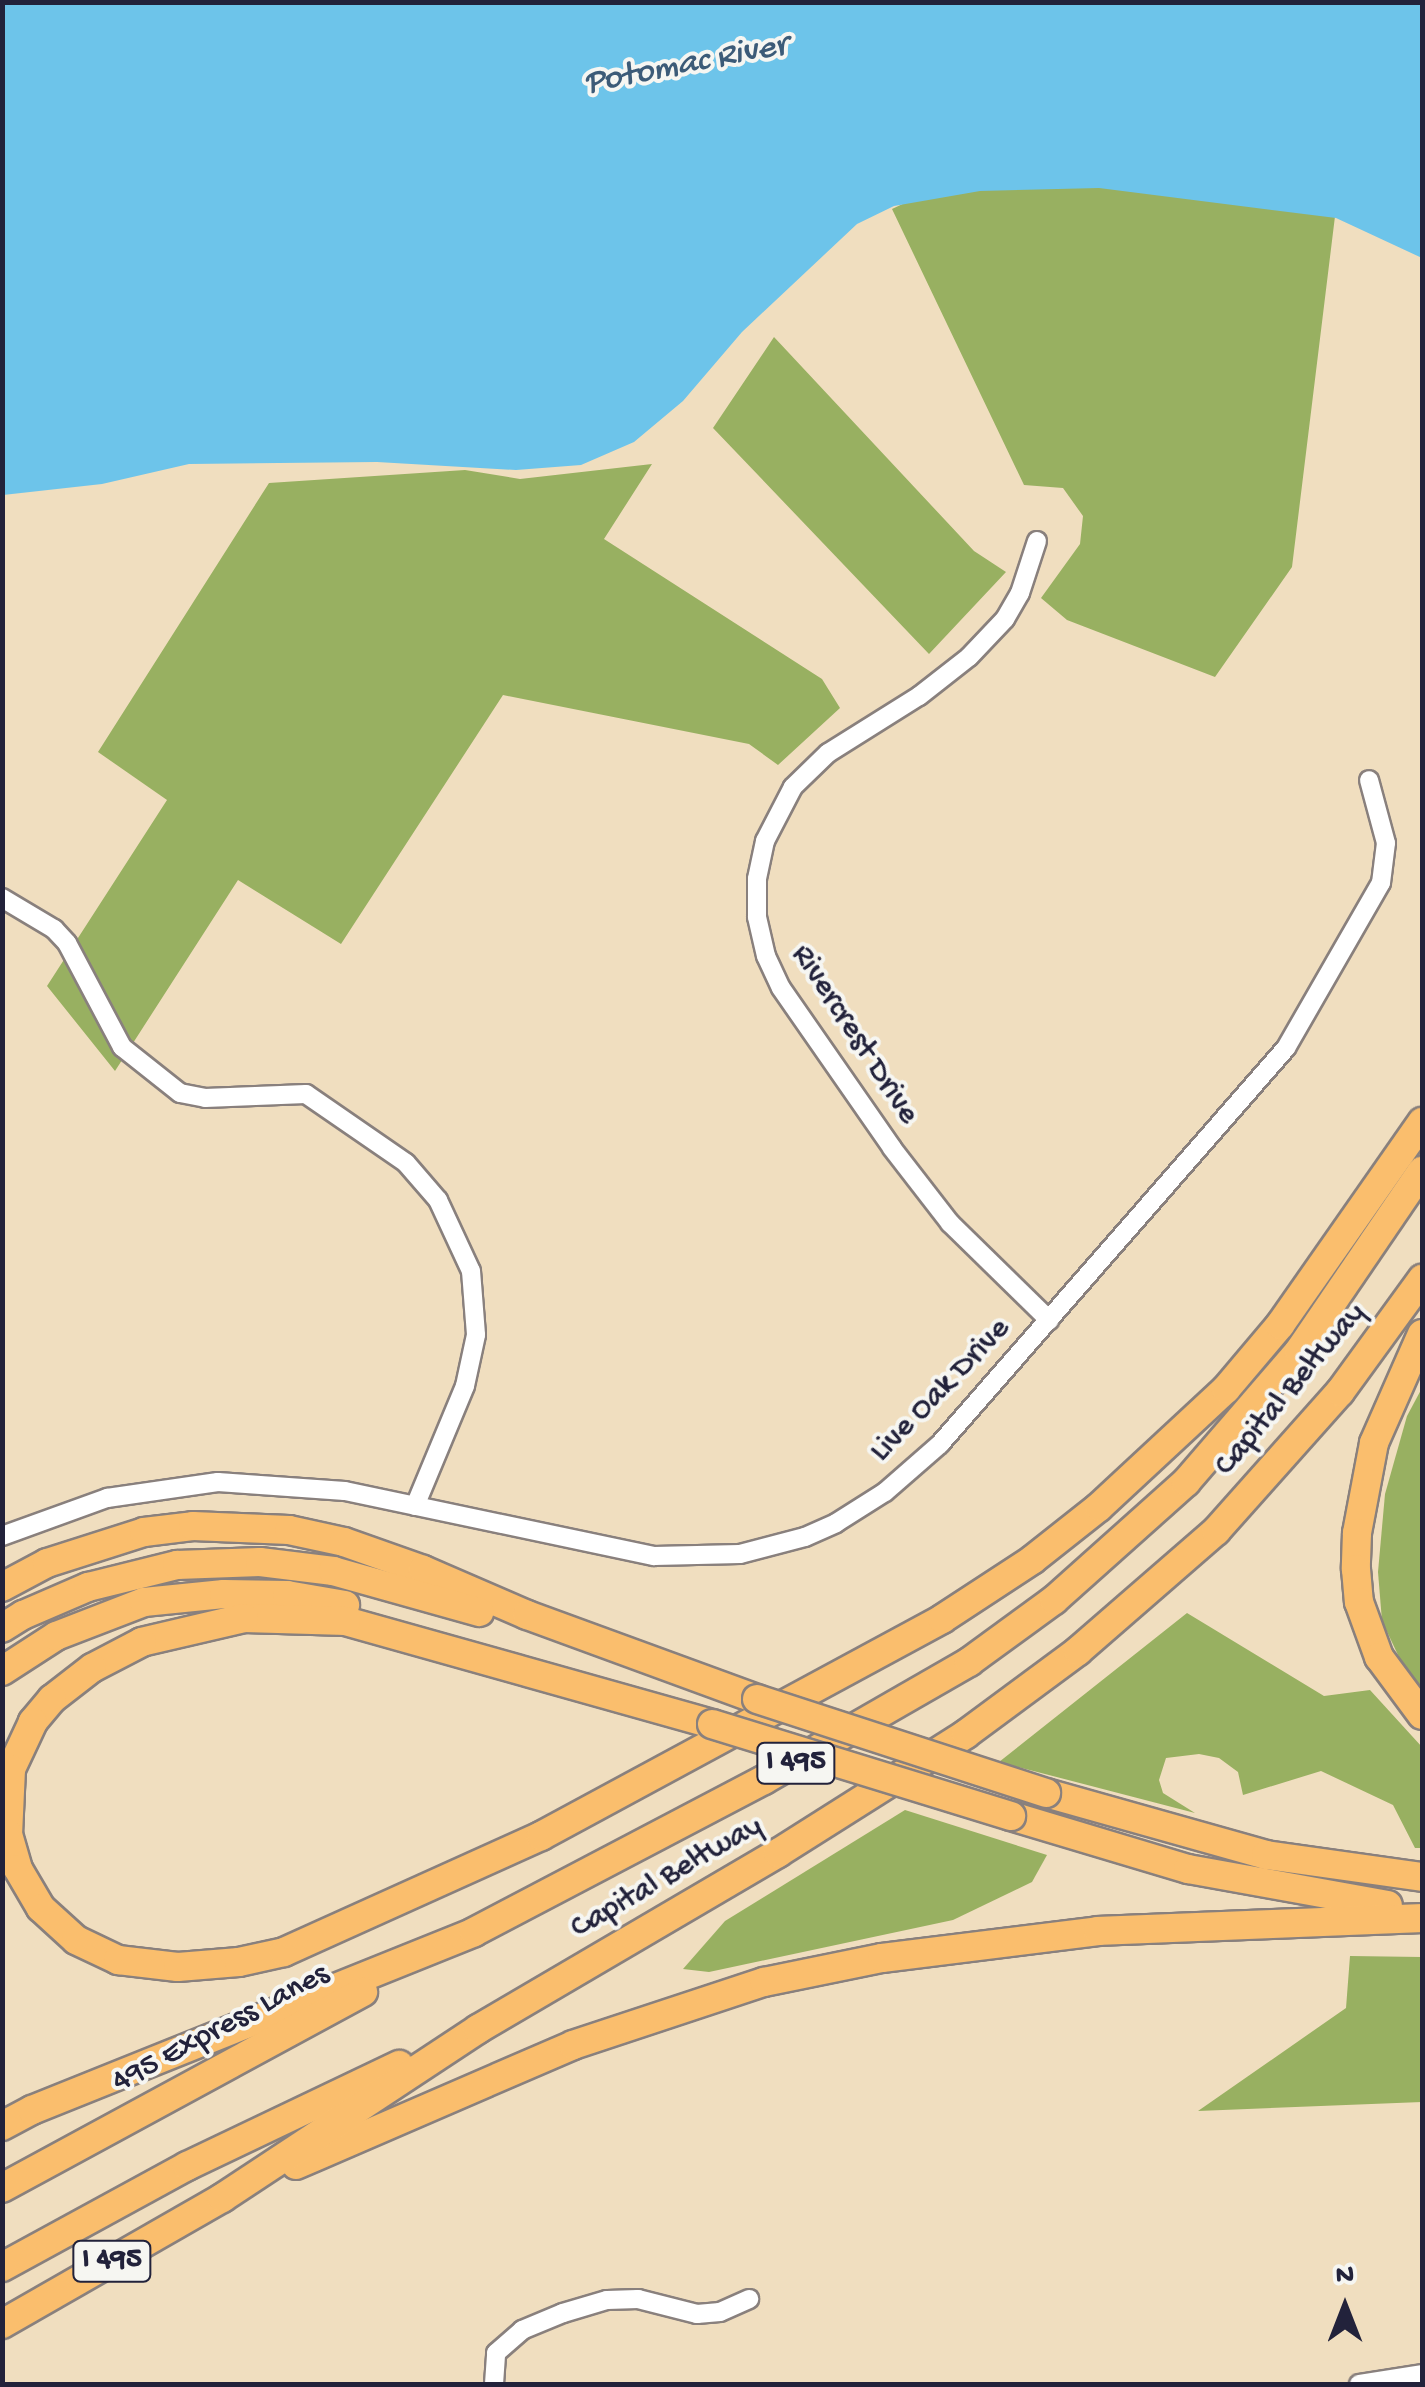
<!DOCTYPE html>
<html>
<head>
<meta charset="utf-8">
<style>
  body { margin:0 }
  #map { position:relative; width:1425px; height:2387px; overflow:hidden; background:#f0debf; font-family:"Gochi Hand",sans-serif }
  div>[style] { position:absolute }
  .forest>* { inset:0; background:#98b061 }
  .water>* { inset:0; background:#6dc4ea }
  .roads { filter:drop-shadow(2px 0 #89807d) drop-shadow(-2px 0 #89807d) drop-shadow(0 2px #89807d) drop-shadow(0 -2px #89807d) }
  .minor>* { height:18px; margin:-9px; padding:0 9px; transform-origin:9px; border-radius:9px; background:#fff }
  .highway>* { height:28px; margin:-14px; padding:0 14px; transform-origin:14px; border-radius:14px; background:#fabe6d }
  .bridges { filter:drop-shadow(2px 0 #89807d) drop-shadow(-2px 0 #89807d) drop-shadow(0 2px #89807d) drop-shadow(0 -2px #89807d) }
  .highway-bridge>* { height:28px; margin:-14px; padding:0 14px; transform-origin:14px; border-radius:14px; background:#fabe6d }
  span { translate:-50% -50%; white-space:nowrap; text-align:center; line-height:1.15; -webkit-text-stroke:8px #f6f6f2; paint-order:stroke }
  .shield-label span { padding:2px 8px; background:#f6f6f2; border:2px solid; border-radius:8px; -webkit-text-stroke-width:0 }
  .shield-label { font-size:30px; color:#22223b; font-weight:700 }
  .street-label { font-size:32px; color:#22223b }
  .water-label { font-size:35px; color:#3c5b78; font-style:italic }
  .frame { position:absolute; inset:0; border:5px solid #22223b; pointer-events:none }
  .north { position:absolute; left:1295px; top:2257px; width:100px; height:100px; -webkit-text-stroke:8px #f6f6f2; paint-order:stroke; rotate:0deg; font-size:28px; font-weight:700; line-height:40px; text-align:center; color:#22223b }
  .north::after { content:''; display:block; margin:auto; width:35px; height:45px; background:#22223b; clip-path:polygon(50% 0,100% 100%,50% 72%,0 100%) }
</style>
</head>
<body>
<div id="map">
  <div class="forest">
    <div style="clip-path:polygon(1050px 170px,1337px 200px,1292px 567px,1215px 677px,1067px 620px,1041px 598px,1080px 544px,1083px 516px,1063px 488px,1024px 485px,892px 209px,943px 185px)"></div>
    <div style="clip-path:polygon(774px 337px,974px 551px,1006px 572px,929px 654px,713px 428px)"></div>
    <div style="clip-path:polygon(652px 464px,604px 539px,822px 679px,840px 708px,778px 765px,749px 744px,503px 695px,341px 944px,238px 880px,115px 1071px,47px 986px,167px 800px,98px 752px,269px 483px,465px 470px,520px 479px)"></div>
    <div style="clip-path:polygon(1422px 1388px,1422px 1688px,1406px 1672px,1382px 1621px,1378px 1572px,1385px 1494px,1407px 1416px)"></div>
    <div style="clip-path:polygon(1187px 1613px,1324px 1696px,1370px 1690px,1422px 1747px,1422px 1848px,1415px 1848px,1393px 1805px,1321px 1771px,1243px 1795px,1238px 1772px,1219px 1758px,1199px 1754px,1166px 1758px,1159px 1780px,1163px 1793px,1195px 1813px,999px 1762px)"></div>
    <div style="clip-path:polygon(905px 1810px,1047px 1855px,1032px 1882px,953px 1920px,709px 1972px,683px 1969px,725px 1921px)"></div>
    <div style="clip-path:polygon(1350px 1956px,1422px 1957px,1422px 2102px,1198px 2111px,1346px 2008px)"></div>
  </div>
  <div class="water">
    <div style="clip-path:polygon(3px 2px,1422px 3px,1422px 258px,1336px 218px,1099px 188px,980px 191px,894px 206px,857px 224px,742px 332px,683px 401px,634px 442px,581px 465px,516px 470px,377px 462px,189px 464px,102px 484px,3px 495px)"></div>
  </div>
  <div class="roads">
    <div class="minor">
      <div style="left:1037px;top:541px;width:55px;rotate:108.1deg"></div>
      <div style="left:1020px;top:593px;width:30px;rotate:120deg"></div>
      <div style="left:1005px;top:619px;width:52px;rotate:133.5deg"></div>
      <div style="left:969px;top:657px;width:63px;rotate:142deg"></div>
      <div style="left:919px;top:696px;width:107px;rotate:147.9deg"></div>
      <div style="left:828px;top:753px;width:49px;rotate:135.8deg"></div>
      <div style="left:793px;top:787px;width:61px;rotate:117.4deg"></div>
      <div style="left:765px;top:841px;width:39px;rotate:102deg"></div>
      <div style="left:757px;top:879px;width:38px;rotate:90deg"></div>
      <div style="left:757px;top:917px;width:40px;rotate:77deg"></div>
      <div style="left:766px;top:956px;width:35px;rotate:65deg"></div>
      <div style="left:781px;top:988px;width:195px;rotate:55.2deg"></div>
      <div style="left:892px;top:1148px;width:95px;rotate:52.3deg"></div>
      <div style="left:950px;top:1223px;width:139px;rotate:44.4deg"></div>
      <div style="left:2px;top:898px;width:61px;rotate:30.8deg"></div>
      <div style="left:54px;top:929px;width:19px;rotate:47deg"></div>
      <div style="left:67px;top:943px;width:118px;rotate:62.1deg"></div>
      <div style="left:122px;top:1047px;width:74px;rotate:38.4deg"></div>
      <div style="left:180px;top:1093px;width:25px;rotate:11deg"></div>
      <div style="left:205px;top:1098px;width:101px;rotate:-2.3deg"></div>
      <div style="left:306px;top:1094px;width:121px;rotate:34.6deg"></div>
      <div style="left:406px;top:1163px;width:49px;rotate:49.1deg"></div>
      <div style="left:438px;top:1200px;width:78px;rotate:65.1deg"></div>
      <div style="left:471px;top:1271px;width:64px;rotate:85.5deg"></div>
      <div style="left:476px;top:1335px;width:52px;rotate:102.2deg"></div>
      <div style="left:465px;top:1386px;width:130px;rotate:112.6deg"></div>
      <div style="left:2px;top:1536px;width:112px;rotate:-19.9deg"></div>
      <div style="left:107px;top:1498px;width:112px;rotate:-8.2deg"></div>
      <div style="left:218px;top:1482px;width:127px;rotate:4.1deg"></div>
      <div style="left:345px;top:1491px;width:316px;rotate:11.9deg"></div>
      <div style="left:654px;top:1556px;width:86px;rotate:-1.3deg"></div>
      <div style="left:740px;top:1554px;width:67px;rotate:-14.7deg"></div>
      <div style="left:805px;top:1537px;width:34px;rotate:-24deg"></div>
      <div style="left:836px;top:1523px;width:58px;rotate:-32.3deg"></div>
      <div style="left:885px;top:1492px;width:73px;rotate:-41.1deg"></div>
      <div style="left:940px;top:1444px;width:526px;rotate:-48.86deg"></div>
      <div style="left:1286px;top:1048px;width:190px;rotate:-60.1deg"></div>
      <div style="left:1381px;top:883px;width:40px;rotate:-82.9deg"></div>
      <div style="left:1386px;top:843px;width:65px;rotate:-105.1deg"></div>
      <div style="left:494px;top:2384px;width:31px;rotate:-86deg"></div>
      <div style="left:496px;top:2353px;width:35px;rotate:-41deg"></div>
      <div style="left:522px;top:2330px;width:44px;rotate:-22.5deg"></div>
      <div style="left:563px;top:2313px;width:46px;rotate:-16.5deg"></div>
      <div style="left:607px;top:2300px;width:31px;rotate:-2deg"></div>
      <div style="left:638px;top:2299px;width:61px;rotate:14.3deg"></div>
      <div style="left:697px;top:2314px;width:23px;rotate:-5deg"></div>
      <div style="left:720px;top:2312px;width:32px;rotate:-24deg"></div>
      <div style="left:1359px;top:2384px;width:64px;rotate:-9deg"></div>
    </div>
    <div class="highway">
      <div style="left:1422px;top:1334px;width:119px;rotate:113.8deg"></div>
      <div style="left:1374px;top:1443px;width:92px;rotate:100.7deg"></div>
      <div style="left:1357px;top:1533px;width:36px;rotate:92deg"></div>
      <div style="left:1356px;top:1569px;width:33px;rotate:85deg"></div>
      <div style="left:1359px;top:1602px;width:59px;rotate:70deg"></div>
      <div style="left:1379px;top:1657px;width:72px;rotate:53.4deg"></div>
      <div style="left:2px;top:1587px;width:51px;rotate:-28.1deg"></div>
      <div style="left:47px;top:1563px;width:102px;rotate:-17.7deg"></div>
      <div style="left:144px;top:1532px;width:49px;rotate:-7deg"></div>
      <div style="left:193px;top:1526px;width:96px;rotate:2.4deg"></div>
      <div style="left:289px;top:1530px;width:56px;rotate:12.3deg"></div>
      <div style="left:344px;top:1542px;width:84px;rotate:19.5deg"></div>
      <div style="left:423px;top:1570px;width:113px;rotate:23.4deg"></div>
      <div style="left:527px;top:1615px;width:245px;rotate:20.1deg"></div>
      <div style="left:2px;top:1628px;width:25px;rotate:-32deg"></div>
      <div style="left:23px;top:1615px;width:71px;rotate:-23.3deg"></div>
      <div style="left:88px;top:1587px;width:92px;rotate:-13.9deg"></div>
      <div style="left:177px;top:1565px;width:83px;rotate:-2.1deg"></div>
      <div style="left:260px;top:1562px;width:74px;rotate:7deg"></div>
      <div style="left:333px;top:1571px;width:152px;rotate:15.7deg"></div>
      <div style="left:2px;top:1671px;width:64px;rotate:-32.9deg"></div>
      <div style="left:56px;top:1636px;width:94px;rotate:-21.1deg"></div>
      <div style="left:144px;top:1602px;width:80px;rotate:-5.7deg"></div>
      <div style="left:224px;top:1594px;width:63px;rotate:0.9deg"></div>
      <div style="left:287px;top:1595px;width:59px;rotate:9.8deg"></div>
      <div style="left:712px;top:1724px;width:380px;rotate:-164.3deg"></div>
      <div style="left:346px;top:1621px;width:102px;rotate:-178.3deg"></div>
      <div style="left:244px;top:1618px;width:105px;rotate:166.8deg"></div>
      <div style="left:142px;top:1642px;width:56px;rotate:152.5deg"></div>
      <div style="left:92px;top:1668px;width:51px;rotate:142.2deg"></div>
      <div style="left:52px;top:1699px;width:30px;rotate:130deg"></div>
      <div style="left:33px;top:1722px;width:52px;rotate:115.1deg"></div>
      <div style="left:11px;top:1769px;width:65px;rotate:92.6deg"></div>
      <div style="left:8px;top:1834px;width:36px;rotate:74deg"></div>
      <div style="left:18px;top:1869px;width:45px;rotate:59.5deg"></div>
      <div style="left:41px;top:1908px;width:47px;rotate:42.4deg"></div>
      <div style="left:76px;top:1940px;width:47px;rotate:25.5deg"></div>
      <div style="left:118px;top:1960px;width:60px;rotate:6.7deg"></div>
      <div style="left:178px;top:1967px;width:61px;rotate:-4.7deg"></div>
      <div style="left:239px;top:1962px;width:46px;rotate:-12.5deg"></div>
      <div style="left:284px;top:1952px;width:282px;rotate:-24.3deg"></div>
      <div style="left:541px;top:1836px;width:456px;rotate:-28.4deg"></div>
      <div style="left:942px;top:1619px;width:108px;rotate:-33.2deg"></div>
      <div style="left:1032px;top:1560px;width:85px;rotate:-38.3deg"></div>
      <div style="left:1099px;top:1507px;width:173px;rotate:-42.9deg"></div>
      <div style="left:1226px;top:1389px;width:84px;rotate:-49.8deg"></div>
      <div style="left:1280px;top:1325px;width:248px;rotate:-55deg"></div>
      <div style="left:1046px;top:1793px;width:229px;rotate:15.7deg"></div>
      <div style="left:1266px;top:1855px;width:158px;rotate:8deg"></div>
      <div style="left:1011px;top:1816px;width:185px;rotate:16.7deg"></div>
      <div style="left:1188px;top:1869px;width:203px;rotate:10.2deg"></div>
      <div style="left:2px;top:2126px;width:34px;rotate:-28deg"></div>
      <div style="left:32px;top:2110px;width:476px;rotate:-21.9deg"></div>
      <div style="left:474px;top:1932px;width:327px;rotate:-27.7deg"></div>
      <div style="left:764px;top:1780px;width:237px;rotate:-29.9deg"></div>
      <div style="left:969px;top:1662px;width:105px;rotate:-36.1deg"></div>
      <div style="left:1054px;top:1600px;width:177px;rotate:-41.8deg"></div>
      <div style="left:1186px;top:1482px;width:173px;rotate:-49.2deg"></div>
      <div style="left:1299px;top:1351px;width:218px;rotate:-55.7deg"></div>
      <div style="left:296px;top:2165px;width:302px;rotate:-23.4deg"></div>
      <div style="left:573px;top:2045px;width:201px;rotate:-18.3deg"></div>
      <div style="left:764px;top:1982px;width:120px;rotate:-11.5deg"></div>
      <div style="left:882px;top:1958px;width:218px;rotate:-7.1deg"></div>
      <div style="left:1098px;top:1931px;width:324px;rotate:-2.3deg"></div>
      <div style="left:2px;top:2188px;width:411px;rotate:-28.5deg"></div>
      <div style="left:2px;top:2267px;width:211px;rotate:-28.6deg"></div>
      <div style="left:187px;top:2166px;width:235px;rotate:-25.5deg"></div>
      <div style="left:2px;top:2324px;width:254px;rotate:-29.8deg"></div>
      <div style="left:222px;top:2198px;width:307px;rotate:-33.4deg"></div>
      <div style="left:478px;top:2029px;width:348px;rotate:-30.4deg"></div>
      <div style="left:778px;top:1853px;width:222px;rotate:-32.3deg"></div>
      <div style="left:966px;top:1734px;width:139px;rotate:-36.5deg"></div>
      <div style="left:1078px;top:1651px;width:183px;rotate:-41deg"></div>
      <div style="left:1216px;top:1531px;width:186px;rotate:-48.3deg"></div>
      <div style="left:1340px;top:1392px;width:140px;rotate:-54deg"></div>
    </div>
  </div>
  <div class="bridges">
    <div class="highway-bridge">
      <div style="left:757px;top:1699px;width:304px;rotate:18deg"></div>
      <div style="left:712px;top:1724px;width:313px;rotate:17.1deg"></div>
    </div>
  </div>
  <div class="shield-label">
    <span style="left:796px;top:1763px">I 495</span>
    <span style="left:112px;top:2261px">I 495</span>
  </div>
  <div class="street-label">
    <span style="left:854px;top:1035px;rotate:57deg">Rivercrest Drive</span>
    <span style="left:1291px;top:1390px;rotate:-50deg">Capital Beltway</span>
    <span style="left:941px;top:1391px;rotate:-46deg">Live Oak Drive</span>
    <span style="left:667px;top:1878px;rotate:-30deg">Capital Beltway</span>
    <span style="left:221px;top:2029px;rotate:-28deg">495 Express Lanes</span>
  </div>
  <div class="water-label">
    <span style="left:686px;top:66px;rotate:-11deg">Potomac River</span>
  </div>
  <div class="frame"></div>
  <div class="north">N</div>
</div>
</body>
</html>
